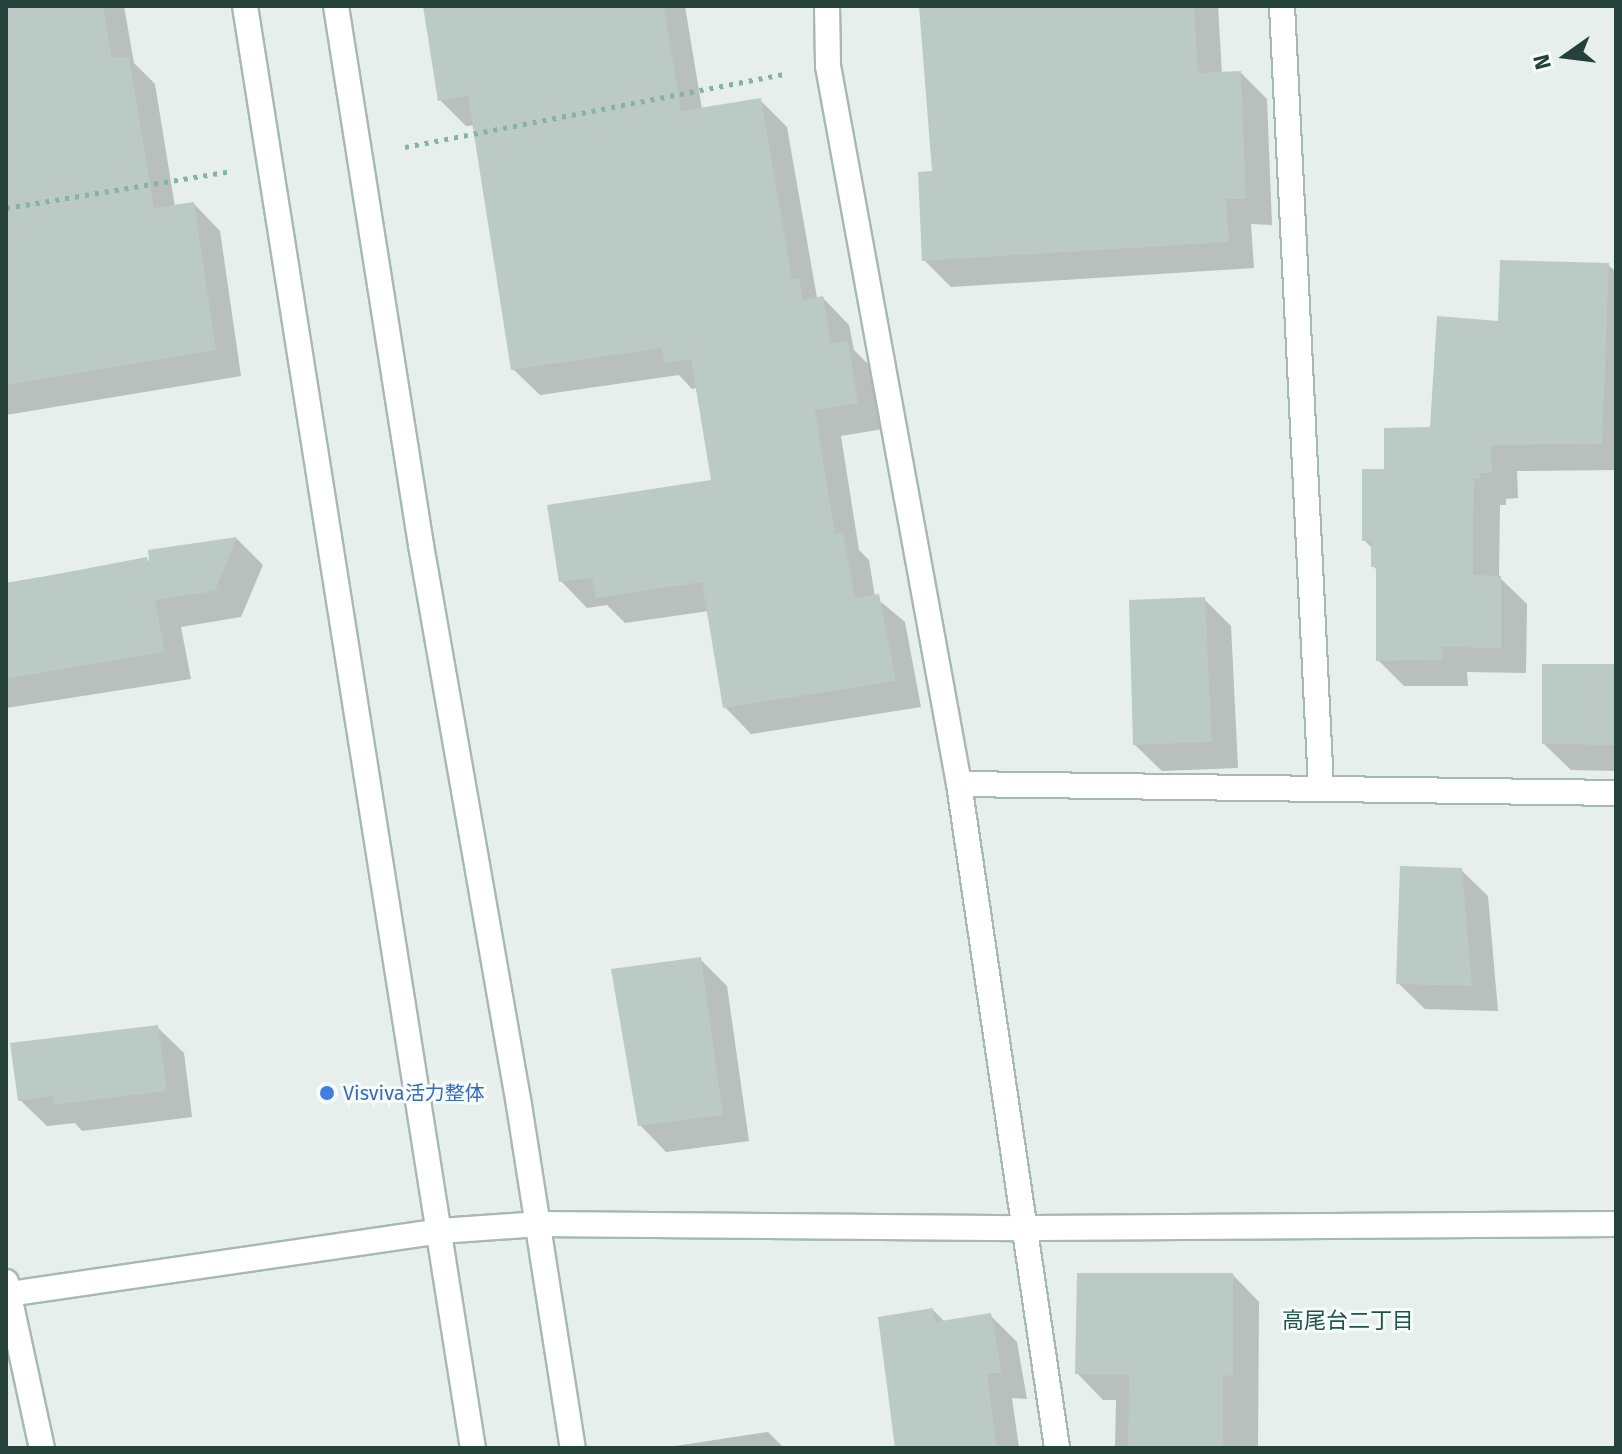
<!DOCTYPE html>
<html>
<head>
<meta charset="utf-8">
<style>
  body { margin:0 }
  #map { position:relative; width:1622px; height:1454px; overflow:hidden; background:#e6efeb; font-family:"Fira Sans","Noto Sans JP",sans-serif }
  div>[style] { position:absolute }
  .shadow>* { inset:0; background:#0003 }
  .building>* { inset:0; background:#bbcac4 }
  .path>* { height:5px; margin-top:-2.5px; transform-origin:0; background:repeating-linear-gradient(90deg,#86b3a5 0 4px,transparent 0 10px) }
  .roads { filter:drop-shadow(2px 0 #a8b8b2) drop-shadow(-2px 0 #a8b8b2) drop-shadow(0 2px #a8b8b2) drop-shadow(0 -2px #a8b8b2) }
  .minor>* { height:24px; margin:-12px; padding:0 12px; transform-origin:12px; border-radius:12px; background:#fff }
  .tertiary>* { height:24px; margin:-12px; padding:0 12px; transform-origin:12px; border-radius:12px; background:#fff }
  .dots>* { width:22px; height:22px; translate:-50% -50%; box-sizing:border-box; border:4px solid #f7fbf9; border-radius:50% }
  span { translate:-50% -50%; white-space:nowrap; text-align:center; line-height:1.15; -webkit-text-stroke:6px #f7fbf9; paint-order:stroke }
  .shop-label { font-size:20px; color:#366cbe }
  .left { translate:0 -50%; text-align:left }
  .neighbourhood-label { font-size:22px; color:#1f5548 }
  .frame { position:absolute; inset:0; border:8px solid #24423a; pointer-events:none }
  .north { position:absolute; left:1526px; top:16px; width:80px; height:80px; -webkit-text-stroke:6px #f7fbf9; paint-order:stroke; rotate:256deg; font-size:22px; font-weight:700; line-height:32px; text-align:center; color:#24423a }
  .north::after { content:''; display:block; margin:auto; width:28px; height:36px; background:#24423a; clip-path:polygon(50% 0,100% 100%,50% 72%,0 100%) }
</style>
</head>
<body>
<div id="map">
  <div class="shadow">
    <div style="clip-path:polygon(6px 6px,124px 6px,134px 63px,155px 84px,175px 207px,194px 204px,220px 231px,241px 376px,6px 415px)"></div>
    <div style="clip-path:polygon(425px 6px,685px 6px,702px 109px,760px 100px,787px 127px,817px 298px,823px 298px,849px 325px,854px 350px,874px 370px,883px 429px,841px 436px,859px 550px,869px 560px,875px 597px,905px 622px,921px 707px,751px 734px,725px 707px,709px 611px,625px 623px,607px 605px,587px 608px,561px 581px,713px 482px,697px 388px,692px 389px,679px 375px,540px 395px,513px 369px,475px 125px,466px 126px,440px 100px)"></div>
    <div style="clip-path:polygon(921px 6px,1218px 6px,1222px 74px,1241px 73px,1267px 99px,1272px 225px,1251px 224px,1254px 268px,951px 287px,924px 260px,934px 173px)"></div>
    <div style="clip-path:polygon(1608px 265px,1616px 272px,1616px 470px,1517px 471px,1518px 498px,1506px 499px,1506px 505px,1500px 505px,1499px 577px,1527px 604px,1526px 673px,1467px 672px,1468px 686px,1404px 686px,1378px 660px,1378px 571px,1373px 566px,1373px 549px,1364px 540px,1386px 471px,1432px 429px,1500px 323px)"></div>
    <div style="clip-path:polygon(237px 539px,263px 565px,241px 617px,181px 627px,191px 679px,6px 708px,6px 583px,147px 559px,151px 564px,151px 552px)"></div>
    <div style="clip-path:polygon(1204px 599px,1231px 626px,1238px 768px,1162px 771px,1135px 745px)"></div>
    <div style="clip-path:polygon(1616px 666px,1616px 771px,1571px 770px,1544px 744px)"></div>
    <div style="clip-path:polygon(1461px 870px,1488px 896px,1498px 1011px,1425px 1009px,1398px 983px)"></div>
    <div style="clip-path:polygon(700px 959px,727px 986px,749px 1141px,666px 1152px,640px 1125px)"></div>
    <div style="clip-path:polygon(157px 1027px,184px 1053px,192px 1117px,82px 1131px,75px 1123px,47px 1126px,20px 1100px)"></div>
    <div style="clip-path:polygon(1233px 1275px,1259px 1302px,1258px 1448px,1115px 1448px,1116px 1400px,1103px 1400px,1077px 1373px)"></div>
    <div style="clip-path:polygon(1615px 1303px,1616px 1448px,1615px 1448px)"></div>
    <div style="clip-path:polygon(933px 1310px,945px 1322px,990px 1315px,1017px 1342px,1027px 1399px,1012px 1398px,1019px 1448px,897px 1448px)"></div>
    <div style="clip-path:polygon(768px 1432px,784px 1448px,662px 1448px)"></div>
  </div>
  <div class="building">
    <div style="clip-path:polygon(6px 6px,103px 6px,112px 58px,129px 56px,154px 208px,194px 202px,216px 350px,6px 385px)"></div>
    <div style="clip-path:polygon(423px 6px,664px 6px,681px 111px,761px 98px,792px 279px,799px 278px,803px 300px,823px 296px,831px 343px,848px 341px,858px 403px,815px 410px,835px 534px,843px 532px,855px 598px,879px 594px,896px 681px,723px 708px,702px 582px,596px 598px,592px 578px,559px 582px,547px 505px,711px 480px,691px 359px,664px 363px,662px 348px,511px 370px,468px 96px,438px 101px)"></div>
    <div style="clip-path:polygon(919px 6px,1194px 6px,1198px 73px,1241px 71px,1246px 199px,1226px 199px,1229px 242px,922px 261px,918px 172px,932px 171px)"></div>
    <div style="clip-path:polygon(1500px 260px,1609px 263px,1602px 444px,1491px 445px,1492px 473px,1480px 473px,1480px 479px,1474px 479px,1473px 575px,1501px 576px,1501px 648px,1442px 647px,1443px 660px,1376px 661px,1376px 567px,1371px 567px,1371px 541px,1362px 541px,1362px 469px,1384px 469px,1384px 428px,1430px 427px,1437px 316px,1498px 321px)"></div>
    <div style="clip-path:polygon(237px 537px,215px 591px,155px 600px,165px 652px,6px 679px,6px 584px,147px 557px,150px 570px,148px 550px)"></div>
    <div style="clip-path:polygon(1205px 597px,1212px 742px,1133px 745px,1129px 600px)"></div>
    <div style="clip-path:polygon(1542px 664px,1616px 664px,1616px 745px,1542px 744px)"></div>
    <div style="clip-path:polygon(1400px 866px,1462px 868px,1472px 986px,1396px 984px)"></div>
    <div style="clip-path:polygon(701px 957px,723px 1115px,638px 1126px,611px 969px)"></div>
    <div style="clip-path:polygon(158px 1025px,167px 1091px,54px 1105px,53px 1096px,18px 1101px,10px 1043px)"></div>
    <div style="clip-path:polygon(1077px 1273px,1233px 1273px,1233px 1376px,1223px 1375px,1223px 1448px,1128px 1448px,1129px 1375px,1075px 1374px)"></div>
    <div style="clip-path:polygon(933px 1308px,935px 1322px,991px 1313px,1002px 1373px,987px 1373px,997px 1448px,895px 1448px,878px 1317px)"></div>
  </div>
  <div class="path">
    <div style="left:405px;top:147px;width:386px;rotate:-10.9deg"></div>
    <div style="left:6px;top:208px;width:224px;rotate:-9.3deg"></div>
  </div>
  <div class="roads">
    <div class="minor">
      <div style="left:827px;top:6px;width:60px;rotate:89deg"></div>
      <div style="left:828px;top:66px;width:730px;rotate:79.66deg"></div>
      <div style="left:959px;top:784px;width:671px;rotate:81.6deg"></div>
      <div style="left:1282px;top:6px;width:782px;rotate:87.14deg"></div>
      <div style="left:959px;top:784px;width:657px;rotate:0.78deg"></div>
      <div style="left:6px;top:1282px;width:170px;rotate:77.8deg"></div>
      <div style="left:9px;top:1294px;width:436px;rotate:-8.3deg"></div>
      <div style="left:440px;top:1231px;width:99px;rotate:-4deg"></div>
      <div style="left:539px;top:1224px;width:484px;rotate:0.5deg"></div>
      <div style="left:1023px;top:1228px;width:593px;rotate:-0.39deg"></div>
    </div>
    <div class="tertiary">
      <div style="left:245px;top:6px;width:1460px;rotate:81.02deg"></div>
      <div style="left:336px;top:6px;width:546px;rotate:81.04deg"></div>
      <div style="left:421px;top:545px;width:569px;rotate:80.07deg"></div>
      <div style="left:519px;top:1105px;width:347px;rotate:81.1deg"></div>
    </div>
  </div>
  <div class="dots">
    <div style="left:327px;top:1093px;background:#3f7fe0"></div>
  </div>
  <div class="shop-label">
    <span class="left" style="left:343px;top:1093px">Visviva活力整体</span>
  </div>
  <div class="neighbourhood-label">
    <span style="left:1348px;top:1321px">高尾台二丁目</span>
  </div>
  <div class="frame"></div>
  <div class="north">N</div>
</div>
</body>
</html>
